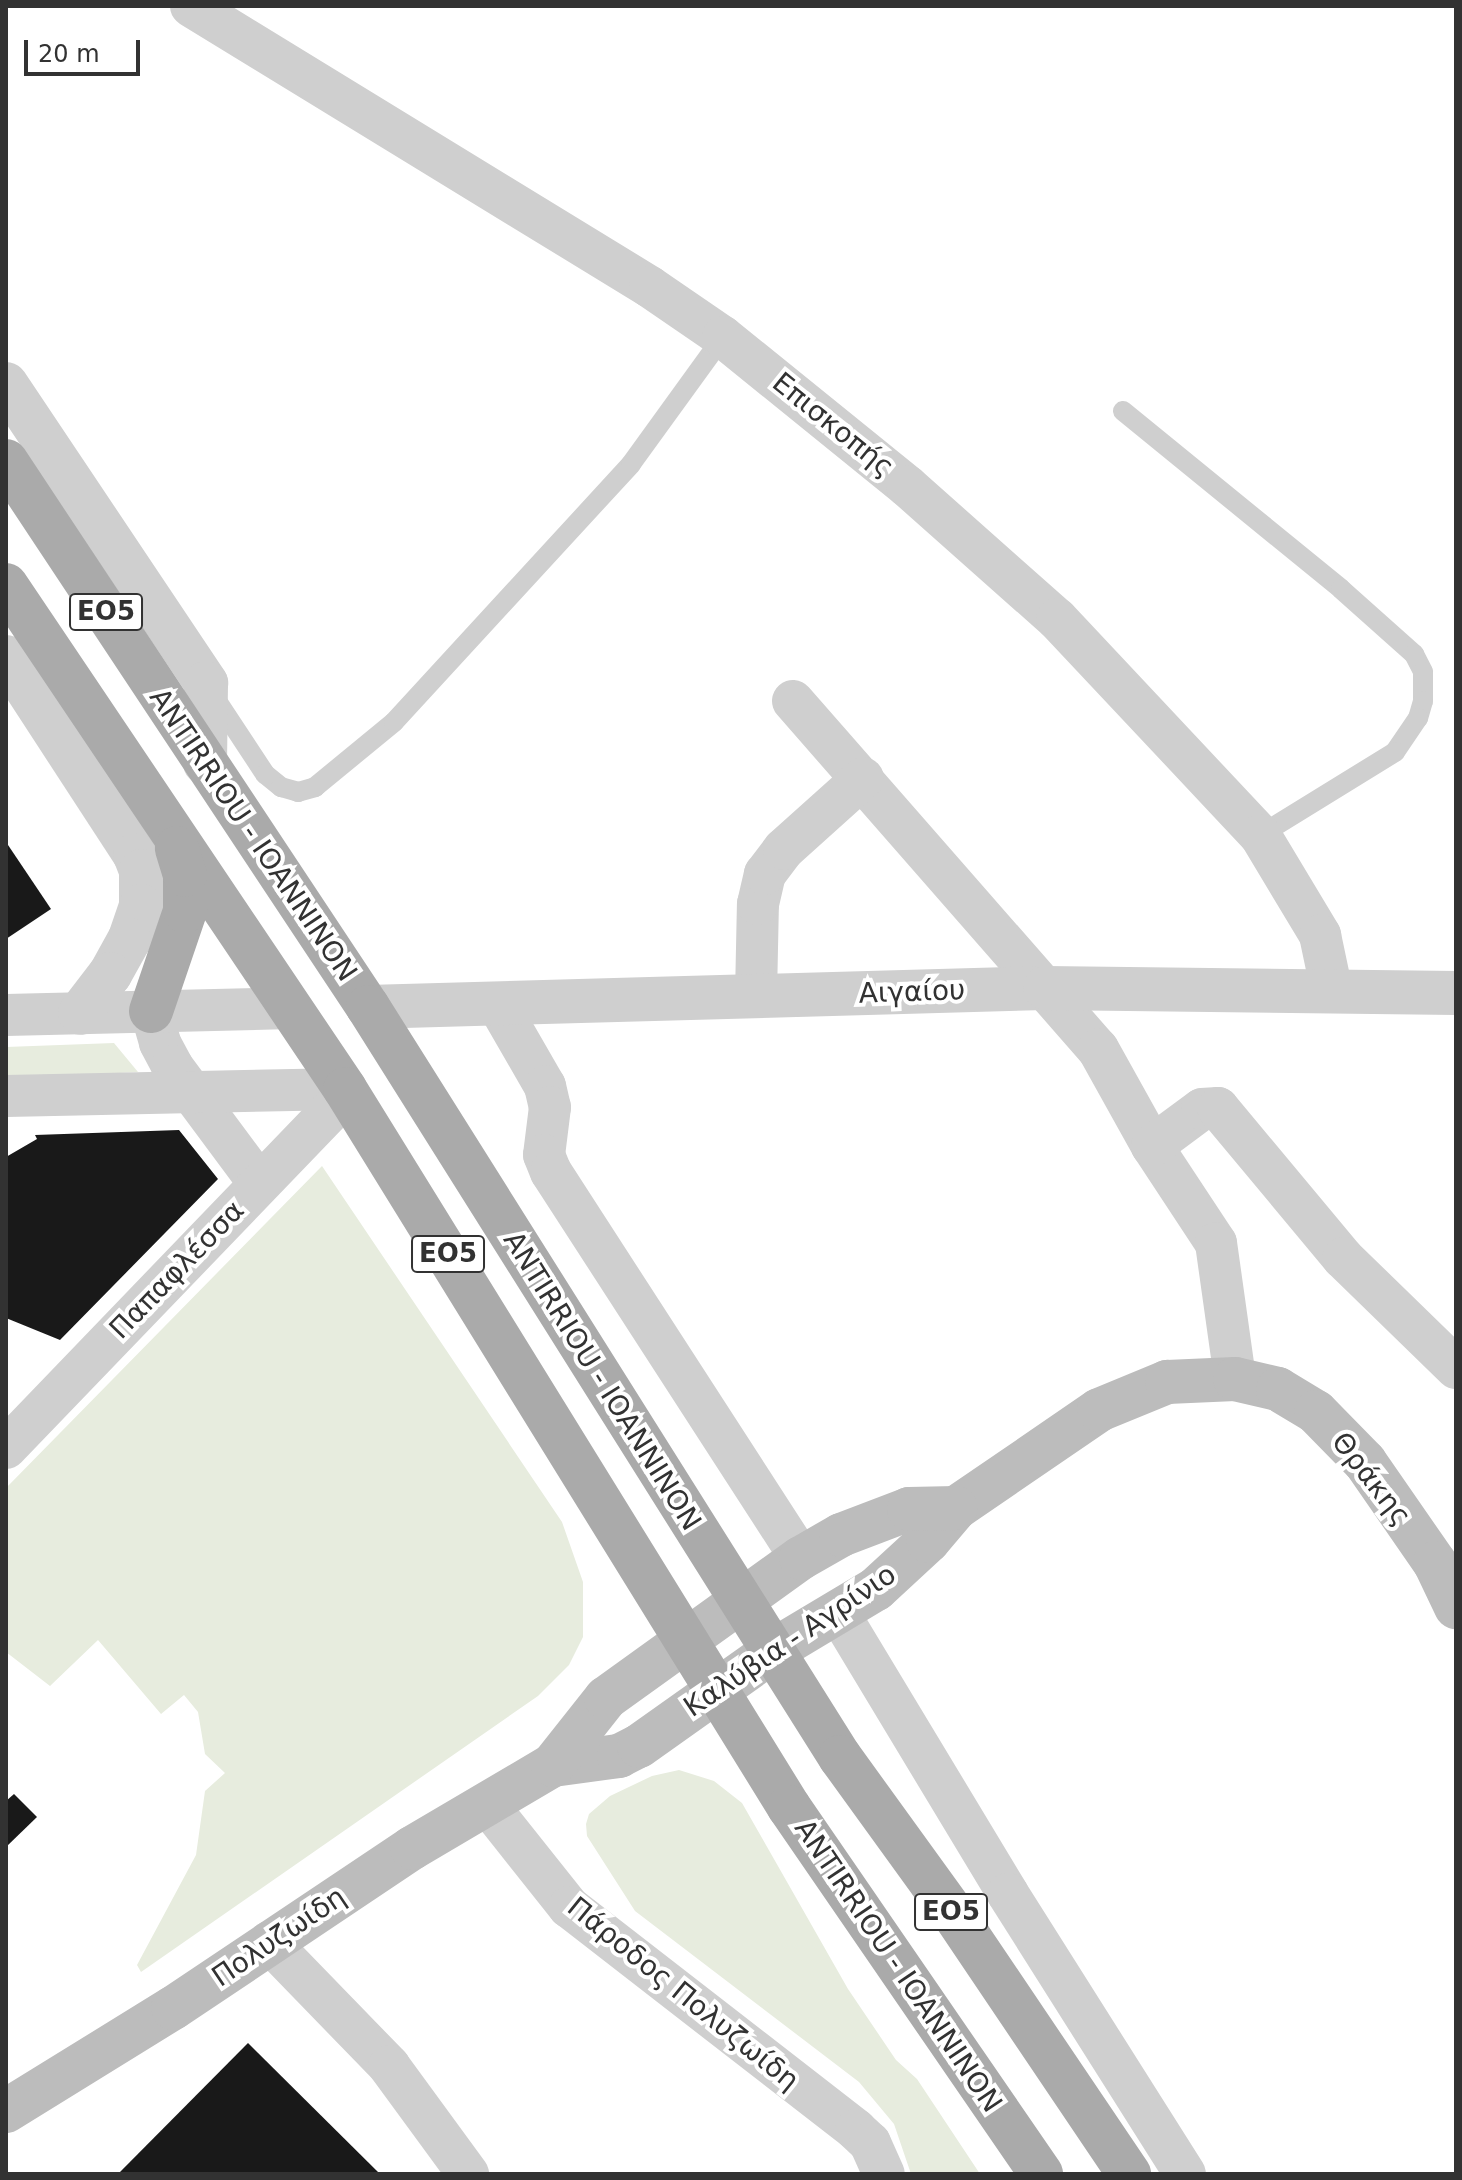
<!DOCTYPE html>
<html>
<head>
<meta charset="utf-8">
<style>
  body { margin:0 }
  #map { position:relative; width:1462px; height:2180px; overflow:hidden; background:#fff; font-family:"DejaVu Sans",sans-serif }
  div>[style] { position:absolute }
  .green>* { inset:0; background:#e7ecde }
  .building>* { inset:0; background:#191919 }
  .service>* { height:20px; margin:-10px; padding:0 10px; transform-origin:10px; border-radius:10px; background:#cfcfcf }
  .minor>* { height:42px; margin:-21px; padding:0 21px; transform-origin:21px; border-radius:21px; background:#cfcfcf }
  .tertiary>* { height:44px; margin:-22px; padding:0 22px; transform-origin:22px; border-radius:22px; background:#cfcfcf }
  .secondary>* { height:44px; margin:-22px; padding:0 22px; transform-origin:22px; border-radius:22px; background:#bcbcbc }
  .primary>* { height:44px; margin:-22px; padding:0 22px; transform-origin:22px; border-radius:22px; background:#aaa }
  span { translate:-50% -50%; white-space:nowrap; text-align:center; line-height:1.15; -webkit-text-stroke:8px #fff; paint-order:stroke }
  .shield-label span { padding:2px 6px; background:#fff; border:2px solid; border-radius:6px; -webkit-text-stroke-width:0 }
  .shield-label { font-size:26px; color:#323232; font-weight:700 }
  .street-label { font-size:28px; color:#323232 }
  .frame { position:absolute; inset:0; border:8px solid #323232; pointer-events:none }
  .scale { position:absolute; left:24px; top:40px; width:116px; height:36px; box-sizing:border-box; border:4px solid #323232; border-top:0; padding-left:10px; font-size:24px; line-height:28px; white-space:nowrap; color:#323232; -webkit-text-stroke:6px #fff; paint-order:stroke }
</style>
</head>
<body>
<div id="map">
  <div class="green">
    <div style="clip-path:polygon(114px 1043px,138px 1072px,6px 1079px,6px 1047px)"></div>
    <div style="clip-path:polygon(322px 1166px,562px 1522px,583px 1582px,583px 1637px,569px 1665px,538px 1696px,141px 1972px,137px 1965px,196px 1855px,205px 1791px,225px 1773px,205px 1754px,198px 1712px,184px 1695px,161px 1714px,98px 1640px,50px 1686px,6px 1652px,6px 1488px)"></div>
    <div style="clip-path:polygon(679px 1770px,714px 1781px,742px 1803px,848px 1989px,896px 2060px,917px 2079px,980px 2174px,911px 2174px,894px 2124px,859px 2082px,635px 1911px,587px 1836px,586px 1824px,589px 1814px,610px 1796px,652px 1776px)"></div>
  </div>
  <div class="building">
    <div style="clip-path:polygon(6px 842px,51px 909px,6px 939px)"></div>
    <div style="clip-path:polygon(179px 1130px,218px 1179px,60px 1340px,6px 1318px,6px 1157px,37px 1139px,35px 1135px)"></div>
    <div style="clip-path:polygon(14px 1794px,37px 1817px,6px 1847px,6px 1801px)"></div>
    <div style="clip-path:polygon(248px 2043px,380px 2174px,118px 2174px)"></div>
  </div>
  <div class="service">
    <div style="left:1123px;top:411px;width:281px;rotate:39.2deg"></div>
    <div style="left:1341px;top:589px;width:98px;rotate:41.7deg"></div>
    <div style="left:1414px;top:654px;width:20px;rotate:63deg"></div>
    <div style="left:1423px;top:672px;width:29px;rotate:90deg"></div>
    <div style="left:1423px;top:701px;width:18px;rotate:106deg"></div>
    <div style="left:1418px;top:718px;width:41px;rotate:124.1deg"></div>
    <div style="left:1395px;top:752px;width:158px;rotate:148.4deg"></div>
    <div style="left:213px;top:695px;width:95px;rotate:56.6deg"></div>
    <div style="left:265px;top:774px;width:21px;rotate:39deg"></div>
    <div style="left:281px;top:787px;width:18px;rotate:16deg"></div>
    <div style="left:298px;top:792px;width:18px;rotate:-16deg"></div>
    <div style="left:315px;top:787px;width:102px;rotate:-39.4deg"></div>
    <div style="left:394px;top:722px;width:350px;rotate:-47.4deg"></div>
    <div style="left:631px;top:464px;width:157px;rotate:-54.1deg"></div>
  </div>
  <div class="minor">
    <div style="left:191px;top:6px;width:538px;rotate:31.47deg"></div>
    <div style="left:650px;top:287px;width:88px;rotate:34.4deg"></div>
    <div style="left:723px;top:337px;width:237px;rotate:39deg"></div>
    <div style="left:907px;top:486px;width:200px;rotate:41.6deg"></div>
    <div style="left:1057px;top:619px;width:296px;rotate:46.8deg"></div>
    <div style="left:1260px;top:835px;width:117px;rotate:59deg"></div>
    <div style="left:1320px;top:935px;width:58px;rotate:78.1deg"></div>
    <div style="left:793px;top:701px;width:463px;rotate:48.8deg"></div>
    <div style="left:1098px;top:1049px;width:111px;rotate:60.9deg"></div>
    <div style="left:1152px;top:1146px;width:116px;rotate:56.6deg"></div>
    <div style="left:1216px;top:1243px;width:137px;rotate:82deg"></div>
    <div style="left:756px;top:996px;width:92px;rotate:-88.8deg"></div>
    <div style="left:758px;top:904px;width:31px;rotate:-77deg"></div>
    <div style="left:765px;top:874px;width:31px;rotate:-53deg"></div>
    <div style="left:784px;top:849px;width:106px;rotate:-41.9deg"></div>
    <div style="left:497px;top:1003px;width:96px;rotate:60deg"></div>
    <div style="left:545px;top:1086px;width:22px;rotate:77deg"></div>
    <div style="left:550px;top:1107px;width:48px;rotate:97.1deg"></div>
    <div style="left:544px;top:1155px;width:18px;rotate:68deg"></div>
    <div style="left:551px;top:1172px;width:460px;rotate:57.1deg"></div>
    <div style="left:151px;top:1011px;width:33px;rotate:74deg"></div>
    <div style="left:160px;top:1043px;width:26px;rotate:62deg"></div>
    <div style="left:172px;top:1066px;width:146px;rotate:53.4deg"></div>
    <div style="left:6px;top:1015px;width:285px;rotate:-1.4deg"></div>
    <div style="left:6px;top:1096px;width:339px;rotate:-1.2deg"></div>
    <div style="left:1152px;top:1146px;width:62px;rotate:-36.5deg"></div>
    <div style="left:1202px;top:1109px;width:16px;rotate:-4deg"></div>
    <div style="left:1218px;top:1108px;width:195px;rotate:50.2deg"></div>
    <div style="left:1343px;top:1258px;width:158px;rotate:44.2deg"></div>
    <div style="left:6px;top:1448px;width:493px;rotate:-46.1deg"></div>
    <div style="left:838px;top:1612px;width:329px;rotate:58.9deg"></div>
    <div style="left:1008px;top:1894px;width:331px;rotate:57.7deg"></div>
    <div style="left:487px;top:1804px;width:132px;rotate:51.5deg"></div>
    <div style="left:569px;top:1907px;width:363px;rotate:37.8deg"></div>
    <div style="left:856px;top:2130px;width:19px;rotate:43deg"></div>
    <div style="left:870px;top:2143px;width:34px;rotate:66deg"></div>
    <div style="left:269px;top:1942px;width:173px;rotate:45.9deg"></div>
    <div style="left:389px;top:2066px;width:134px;rotate:53.8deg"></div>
  </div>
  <div class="tertiary">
    <div style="left:6px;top:384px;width:360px;rotate:56.2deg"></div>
    <div style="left:206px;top:683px;width:80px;rotate:90.7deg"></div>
    <div style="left:6px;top:657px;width:236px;rotate:56.9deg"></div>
    <div style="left:135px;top:855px;width:17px;rotate:69deg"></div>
    <div style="left:141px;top:871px;width:35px;rotate:90deg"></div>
    <div style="left:141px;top:906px;width:36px;rotate:109deg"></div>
    <div style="left:129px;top:940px;width:39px;rotate:119deg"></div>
    <div style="left:110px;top:974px;width:49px;rotate:127.6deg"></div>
    <div style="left:368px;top:1007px;width:677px;rotate:-1.61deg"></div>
    <div style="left:1045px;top:988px;width:411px;rotate:0.7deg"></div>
  </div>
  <div class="secondary">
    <div style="left:553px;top:1765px;width:67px;rotate:-7.8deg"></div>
    <div style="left:619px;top:1756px;width:22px;rotate:-27deg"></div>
    <div style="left:639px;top:1746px;width:166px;rotate:-35.4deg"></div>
    <div style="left:774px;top:1650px;width:119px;rotate:-30.9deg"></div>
    <div style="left:876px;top:1589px;width:71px;rotate:-42.7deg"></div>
    <div style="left:928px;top:1541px;width:43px;rotate:-49.7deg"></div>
    <div style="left:956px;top:1508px;width:173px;rotate:-34.4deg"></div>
    <div style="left:1099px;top:1410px;width:74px;rotate:-22.4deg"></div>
    <div style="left:1167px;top:1382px;width:68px;rotate:-2.5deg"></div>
    <div style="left:1235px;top:1379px;width:44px;rotate:13.1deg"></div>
    <div style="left:1278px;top:1389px;width:44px;rotate:31.2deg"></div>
    <div style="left:1316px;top:1412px;width:70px;rotate:45.6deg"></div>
    <div style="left:1365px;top:1462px;width:123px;rotate:55.3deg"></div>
    <div style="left:1435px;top:1563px;width:49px;rotate:64.5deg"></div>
    <div style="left:6px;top:2111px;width:196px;rotate:-31.7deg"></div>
    <div style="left:173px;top:2008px;width:288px;rotate:-33.8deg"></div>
    <div style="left:412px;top:1848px;width:164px;rotate:-30.5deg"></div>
    <div style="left:553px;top:1765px;width:85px;rotate:-51.7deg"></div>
    <div style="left:606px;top:1698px;width:240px;rotate:-35.7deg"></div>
    <div style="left:801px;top:1558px;width:46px;rotate:-29.9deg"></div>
    <div style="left:841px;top:1535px;width:73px;rotate:-20.9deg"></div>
    <div style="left:909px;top:1509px;width:47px;rotate:-1.2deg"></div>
  </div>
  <div class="primary">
    <div style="left:6px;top:461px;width:655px;rotate:56.46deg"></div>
    <div style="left:368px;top:1007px;width:886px;rotate:57.82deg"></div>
    <div style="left:840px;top:1757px;width:193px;rotate:54.1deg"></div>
    <div style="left:953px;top:1913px;width:315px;rotate:56deg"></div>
    <div style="left:6px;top:585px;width:607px;rotate:56.07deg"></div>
    <div style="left:345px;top:1089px;width:844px;rotate:58.27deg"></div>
    <div style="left:789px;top:1807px;width:445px;rotate:55.5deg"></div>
    <div style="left:151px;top:1011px;width:106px;rotate:-71.2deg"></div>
    <div style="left:185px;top:911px;width:36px;rotate:-90deg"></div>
    <div style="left:185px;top:875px;width:28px;rotate:-107deg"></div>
  </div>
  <div class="shield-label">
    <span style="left:106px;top:612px">ΕΟ5</span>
    <span style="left:448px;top:1254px">ΕΟ5</span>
    <span style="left:951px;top:1912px">ΕΟ5</span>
  </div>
  <div class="street-label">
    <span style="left:833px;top:425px;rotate:39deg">Επισκοπής</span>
    <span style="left:253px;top:835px;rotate:56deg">ANTIRRIOU - IOANNINON</span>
    <span style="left:912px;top:992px;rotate:-2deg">Αιγαίου</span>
    <span style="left:177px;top:1270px;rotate:-46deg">Παπαφλέσσα</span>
    <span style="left:602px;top:1381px;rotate:58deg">ANTIRRIOU - IOANNINON</span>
    <span style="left:1371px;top:1479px;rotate:52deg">Θράκης</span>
    <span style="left:790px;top:1641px;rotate:-34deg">Καλύβια - Αγρίνιο</span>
    <span style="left:279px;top:1937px;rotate:-34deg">Πολυζωίδη</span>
    <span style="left:898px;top:1966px;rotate:56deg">ANTIRRIOU - IOANNINON</span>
    <span style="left:683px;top:1994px;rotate:39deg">Πάροδος Πολυζωίδη</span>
  </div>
  <div class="frame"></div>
  <div class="scale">20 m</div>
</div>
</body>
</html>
